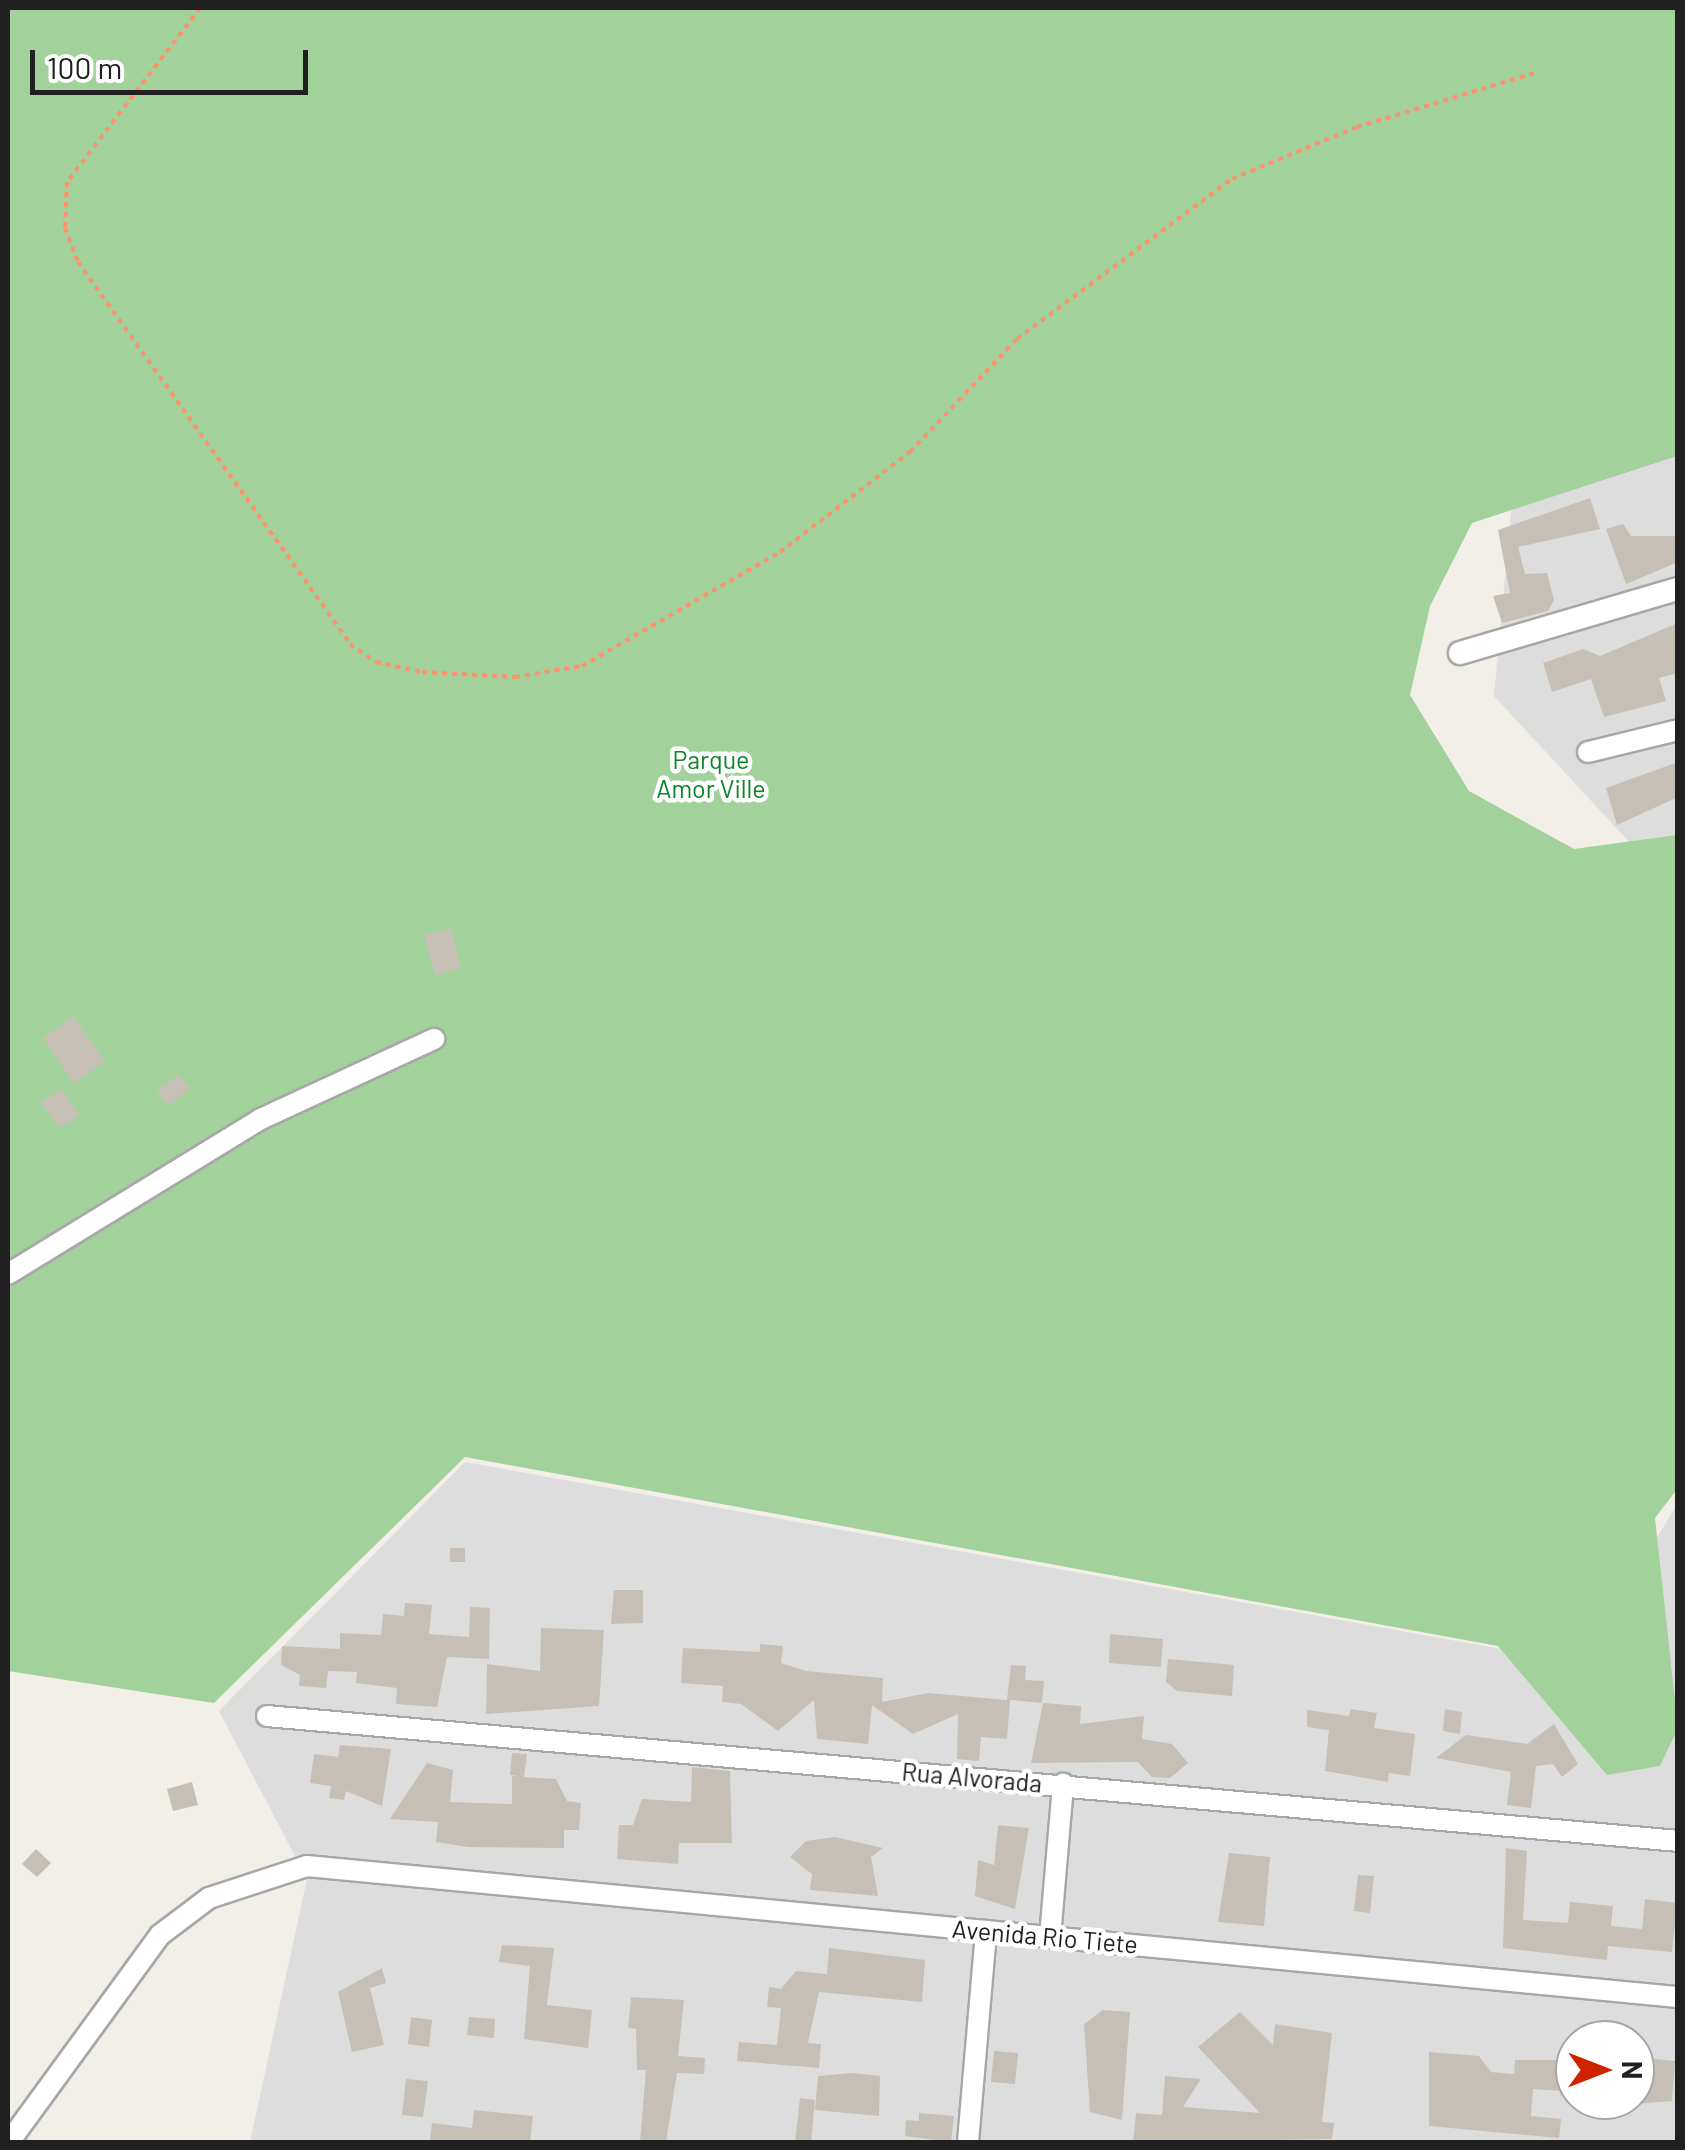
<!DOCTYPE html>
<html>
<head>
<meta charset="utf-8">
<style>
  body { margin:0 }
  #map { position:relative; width:1685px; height:2150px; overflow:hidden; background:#f1efe7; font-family:Barlow,sans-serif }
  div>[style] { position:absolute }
  .residential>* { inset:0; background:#dedddd }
  .forest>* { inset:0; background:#a2d19b }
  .building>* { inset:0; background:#c6bfb6 }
  .path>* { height:4px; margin-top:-2px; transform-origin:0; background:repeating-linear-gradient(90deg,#fd926c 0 5px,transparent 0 10px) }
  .roads { filter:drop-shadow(2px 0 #a7a7a7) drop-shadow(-2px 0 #a7a7a7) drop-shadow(0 2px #a7a7a7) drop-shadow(0 -2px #a7a7a7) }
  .minor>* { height:20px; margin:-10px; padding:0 10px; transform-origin:10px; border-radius:10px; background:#fff }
  .tertiary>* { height:22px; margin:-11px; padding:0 11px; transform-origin:11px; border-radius:11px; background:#fff }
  span { translate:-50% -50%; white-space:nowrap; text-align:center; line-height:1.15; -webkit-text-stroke:9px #fff; paint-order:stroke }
  .park-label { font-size:25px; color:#098427 }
  .street-label { font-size:25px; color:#202020 }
  .frame { position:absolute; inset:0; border:10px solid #202020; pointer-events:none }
  .north { position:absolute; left:1555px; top:2020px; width:100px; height:100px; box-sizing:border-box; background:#fff; border:2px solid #a6a6a6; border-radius:50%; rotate:90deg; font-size:28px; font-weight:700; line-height:40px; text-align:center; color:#202020 }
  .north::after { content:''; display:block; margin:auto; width:35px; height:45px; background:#d12200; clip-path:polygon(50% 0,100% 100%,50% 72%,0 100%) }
  .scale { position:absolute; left:30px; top:50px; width:278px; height:45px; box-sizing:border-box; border:5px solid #202020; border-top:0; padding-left:12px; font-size:30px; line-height:35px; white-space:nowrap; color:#202020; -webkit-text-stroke:8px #fff; paint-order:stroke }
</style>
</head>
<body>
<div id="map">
  <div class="residential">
    <div style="clip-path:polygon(1558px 8px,1677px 8px,1677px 880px,1631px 844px,1494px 696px)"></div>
    <div style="clip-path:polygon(evenodd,465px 1462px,1579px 1663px,1677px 1505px,1677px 2142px,250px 2142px,307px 1879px,219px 1711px,465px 1462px,1575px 2040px,1635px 2040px,1635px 2100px,1575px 2100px,1575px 2040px)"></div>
  </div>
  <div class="forest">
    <div style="clip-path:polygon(8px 8px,1677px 8px,1677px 456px,1472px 523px,1430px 606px,1410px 695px,1469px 791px,1574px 849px,1677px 835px,1678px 1488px,1655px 1518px,1678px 1728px,1660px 1766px,1607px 1775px,1498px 1646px,465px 1457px,214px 1703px,8px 1671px)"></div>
  </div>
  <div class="building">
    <div style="clip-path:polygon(1590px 498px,1600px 529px,1518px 547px,1525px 574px,1547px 573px,1554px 600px,1548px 611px,1502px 623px,1493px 596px,1510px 593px,1498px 530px)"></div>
    <div style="clip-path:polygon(1623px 524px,1631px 536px,1678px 536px,1678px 562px,1626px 584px,1606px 529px)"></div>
    <div style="clip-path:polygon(1678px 623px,1678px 673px,1659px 678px,1666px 701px,1604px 717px,1591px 679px,1552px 692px,1543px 663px,1583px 649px,1600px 656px)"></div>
    <div style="clip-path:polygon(1678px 762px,1678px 797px,1617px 825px,1606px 788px)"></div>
    <div style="clip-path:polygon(451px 928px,461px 968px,435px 975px,424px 935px)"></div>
    <div style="clip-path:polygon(73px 1016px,105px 1061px,74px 1083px,43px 1038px)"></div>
    <div style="clip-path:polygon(178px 1075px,190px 1088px,169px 1106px,156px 1091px)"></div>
    <div style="clip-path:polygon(61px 1089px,79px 1115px,60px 1128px,41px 1103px)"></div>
    <div style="clip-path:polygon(450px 1548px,465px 1548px,465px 1562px,450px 1562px)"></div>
    <div style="clip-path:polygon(614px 1590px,643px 1590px,643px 1623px,611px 1624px)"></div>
    <div style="clip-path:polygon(405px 1603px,432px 1605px,429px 1634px,469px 1637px,470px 1607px,490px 1608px,489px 1659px,447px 1657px,437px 1707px,396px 1704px,397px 1688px,356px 1683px,357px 1672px,328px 1671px,326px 1688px,299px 1686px,300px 1675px,281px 1665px,282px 1646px,340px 1649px,340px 1633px,381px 1635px,383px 1614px,404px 1616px)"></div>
    <div style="clip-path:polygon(541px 1628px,604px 1630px,599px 1706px,486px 1714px,487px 1664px,540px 1671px)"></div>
    <div style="clip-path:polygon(1110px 1634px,1163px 1639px,1161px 1667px,1109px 1663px)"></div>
    <div style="clip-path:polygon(760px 1644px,783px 1646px,781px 1663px,806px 1671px,883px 1678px,882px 1702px,928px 1693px,1007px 1700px,1011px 1665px,1026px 1666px,1025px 1680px,1044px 1681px,1042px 1703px,1010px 1700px,1007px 1739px,981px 1737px,979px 1761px,957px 1759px,958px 1714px,913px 1734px,872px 1705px,868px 1744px,817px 1739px,814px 1700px,778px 1731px,741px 1704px,722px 1702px,723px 1686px,681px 1683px,683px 1648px,760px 1652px)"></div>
    <div style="clip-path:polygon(1168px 1659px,1234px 1665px,1232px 1696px,1177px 1691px,1166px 1682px)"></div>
    <div style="clip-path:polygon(1043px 1703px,1081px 1706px,1080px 1724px,1144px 1716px,1142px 1739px,1172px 1744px,1188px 1763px,1170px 1778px,1152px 1777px,1138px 1762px,1031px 1763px)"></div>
    <div style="clip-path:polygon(1351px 1709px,1377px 1713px,1374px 1728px,1415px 1734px,1410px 1776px,1389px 1773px,1388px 1782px,1325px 1771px,1329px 1730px,1307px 1727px,1307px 1710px,1349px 1716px)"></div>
    <div style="clip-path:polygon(1445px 1709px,1462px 1712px,1460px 1734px,1443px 1731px)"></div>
    <div style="clip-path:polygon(1554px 1724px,1578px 1764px,1562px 1777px,1553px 1764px,1536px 1766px,1531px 1808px,1507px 1805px,1511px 1772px,1436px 1758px,1466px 1735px,1527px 1744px)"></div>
    <div style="clip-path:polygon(340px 1745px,391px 1749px,382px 1806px,346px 1791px,344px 1800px,329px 1798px,331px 1786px,310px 1783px,314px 1754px,338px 1757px)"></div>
    <div style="clip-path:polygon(512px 1753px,527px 1754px,524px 1777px,556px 1779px,567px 1801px,581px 1803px,579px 1830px,564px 1830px,564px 1848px,468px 1847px,436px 1842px,438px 1822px,390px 1819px,427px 1763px,453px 1770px,450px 1802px,512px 1804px,512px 1776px,519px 1776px,510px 1775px)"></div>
    <div style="clip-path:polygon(692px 1767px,730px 1771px,732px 1843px,679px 1843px,678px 1864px,617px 1859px,619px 1825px,633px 1825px,642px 1799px,691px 1802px)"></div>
    <div style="clip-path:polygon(192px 1782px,198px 1805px,173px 1811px,167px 1789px)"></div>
    <div style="clip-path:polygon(998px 1825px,1029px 1828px,1015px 1909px,975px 1896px,978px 1860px,994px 1865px)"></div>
    <div style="clip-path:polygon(835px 1837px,883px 1848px,871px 1857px,878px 1896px,810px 1890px,812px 1874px,790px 1857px,806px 1841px)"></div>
    <div style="clip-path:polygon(1506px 1848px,1527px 1851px,1523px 1920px,1568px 1923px,1570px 1902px,1613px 1906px,1611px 1926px,1642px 1929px,1645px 1899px,1677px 1903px,1672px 1952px,1608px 1946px,1607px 1960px,1503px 1948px)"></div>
    <div style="clip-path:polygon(36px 1849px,51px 1863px,37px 1877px,22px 1864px)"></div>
    <div style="clip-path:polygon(1229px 1853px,1270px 1857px,1264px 1926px,1218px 1922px)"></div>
    <div style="clip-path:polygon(1358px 1875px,1374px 1876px,1370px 1913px,1354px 1911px)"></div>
    <div style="clip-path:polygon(502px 1945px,554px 1948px,547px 2005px,592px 2010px,588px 2048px,524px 2039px,530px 1966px,499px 1962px)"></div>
    <div style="clip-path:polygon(829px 1948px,925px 1960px,922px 2002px,819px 1992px,808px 2043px,821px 2044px,819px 2068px,737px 2061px,739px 2042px,777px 2045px,781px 2008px,767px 2007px,769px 1987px,781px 1989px,796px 1971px,827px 1974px)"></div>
    <div style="clip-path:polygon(382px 1968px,386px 1983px,370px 1988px,384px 2045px,352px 2052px,338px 1992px)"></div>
    <div style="clip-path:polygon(631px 1997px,684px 2000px,678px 2056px,705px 2058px,704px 2074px,677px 2073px,666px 2142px,640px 2142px,646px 2070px,637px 2070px,636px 2029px,628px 2028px)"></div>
    <div style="clip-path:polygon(1103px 2010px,1130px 2012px,1122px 2120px,1090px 2112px,1084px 2024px)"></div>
    <div style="clip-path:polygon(1240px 2012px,1273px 2045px,1275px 2024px,1332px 2033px,1322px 2122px,1334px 2123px,1332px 2139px,1133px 2142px,1136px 2113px,1162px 2115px,1165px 2076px,1201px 2079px,1183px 2107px,1260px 2113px,1198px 2047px)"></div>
    <div style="clip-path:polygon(411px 2017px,432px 2020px,429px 2047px,408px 2044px)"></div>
    <div style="clip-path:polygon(469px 2017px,495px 2019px,494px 2038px,467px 2035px)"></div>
    <div style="clip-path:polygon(994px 2051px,1018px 2053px,1015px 2084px,991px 2082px)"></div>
    <div style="clip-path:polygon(1429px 2052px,1479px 2056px,1491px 2072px,1514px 2074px,1515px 2060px,1575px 2060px,1575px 2092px,1533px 2089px,1531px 2116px,1561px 2119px,1559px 2138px,1429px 2126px)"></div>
    <div style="clip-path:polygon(1635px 2057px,1675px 2061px,1672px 2101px,1635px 2104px)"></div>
    <div style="clip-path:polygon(852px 2073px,880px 2076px,879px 2116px,815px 2110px,818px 2076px)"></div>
    <div style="clip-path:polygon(406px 2079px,428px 2081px,423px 2117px,402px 2115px)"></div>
    <div style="clip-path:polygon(800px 2098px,815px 2100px,811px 2142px,795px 2142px)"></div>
    <div style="clip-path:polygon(474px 2110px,533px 2116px,530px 2142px,430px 2142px,432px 2123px,472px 2128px)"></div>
    <div style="clip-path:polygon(919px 2113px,954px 2116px,951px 2142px,905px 2136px,906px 2120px,919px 2121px)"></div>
  </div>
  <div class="path">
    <div style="left:200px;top:8px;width:219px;rotate:127.4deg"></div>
    <div style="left:67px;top:182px;width:46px;rotate:92.5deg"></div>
    <div style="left:65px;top:228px;width:36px;rotate:69deg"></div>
    <div style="left:78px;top:262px;width:469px;rotate:54.5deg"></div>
    <div style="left:350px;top:644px;width:32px;rotate:35deg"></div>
    <div style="left:376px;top:662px;width:47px;rotate:12.3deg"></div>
    <div style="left:422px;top:672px;width:93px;rotate:3.1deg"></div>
    <div style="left:515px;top:677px;width:68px;rotate:-9.3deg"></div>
    <div style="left:582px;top:666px;width:228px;rotate:-29.9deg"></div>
    <div style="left:780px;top:552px;width:164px;rotate:-37.6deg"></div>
    <div style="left:910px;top:452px;width:156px;rotate:-46.6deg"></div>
    <div style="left:1017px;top:339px;width:268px;rotate:-36.7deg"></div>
    <div style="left:1232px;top:179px;width:135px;rotate:-22.6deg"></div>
    <div style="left:1357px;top:127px;width:186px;rotate:-16.9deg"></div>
  </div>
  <div class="roads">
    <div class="minor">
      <div style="left:1588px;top:752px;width:93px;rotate:-13.7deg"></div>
      <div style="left:8px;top:1274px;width:297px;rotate:-31.5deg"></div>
      <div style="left:261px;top:1119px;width:191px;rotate:-24.8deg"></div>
      <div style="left:267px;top:1716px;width:1417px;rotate:5.06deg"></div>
      <div style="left:1050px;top:1937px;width:154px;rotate:-85.1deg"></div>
      <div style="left:9px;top:2142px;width:256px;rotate:-53.9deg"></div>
      <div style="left:160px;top:1935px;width:61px;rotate:-37.1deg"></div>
      <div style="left:209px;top:1898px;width:103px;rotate:-18.1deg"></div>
      <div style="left:307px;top:1866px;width:1377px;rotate:5.46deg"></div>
      <div style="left:968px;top:2142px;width:212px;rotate:-85.1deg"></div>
    </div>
    <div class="tertiary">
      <div style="left:1460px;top:653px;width:227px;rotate:-16.4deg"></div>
    </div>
  </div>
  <div class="park-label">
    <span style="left:711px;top:774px">Parque<br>Amor Ville</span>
  </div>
  <div class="street-label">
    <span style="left:972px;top:1777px;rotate:5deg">Rua Alvorada</span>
    <span style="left:1045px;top:1936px;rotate:5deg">Avenida Rio Tiete</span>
  </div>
  <div class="frame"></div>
  <div class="north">N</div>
  <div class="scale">100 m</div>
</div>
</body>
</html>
